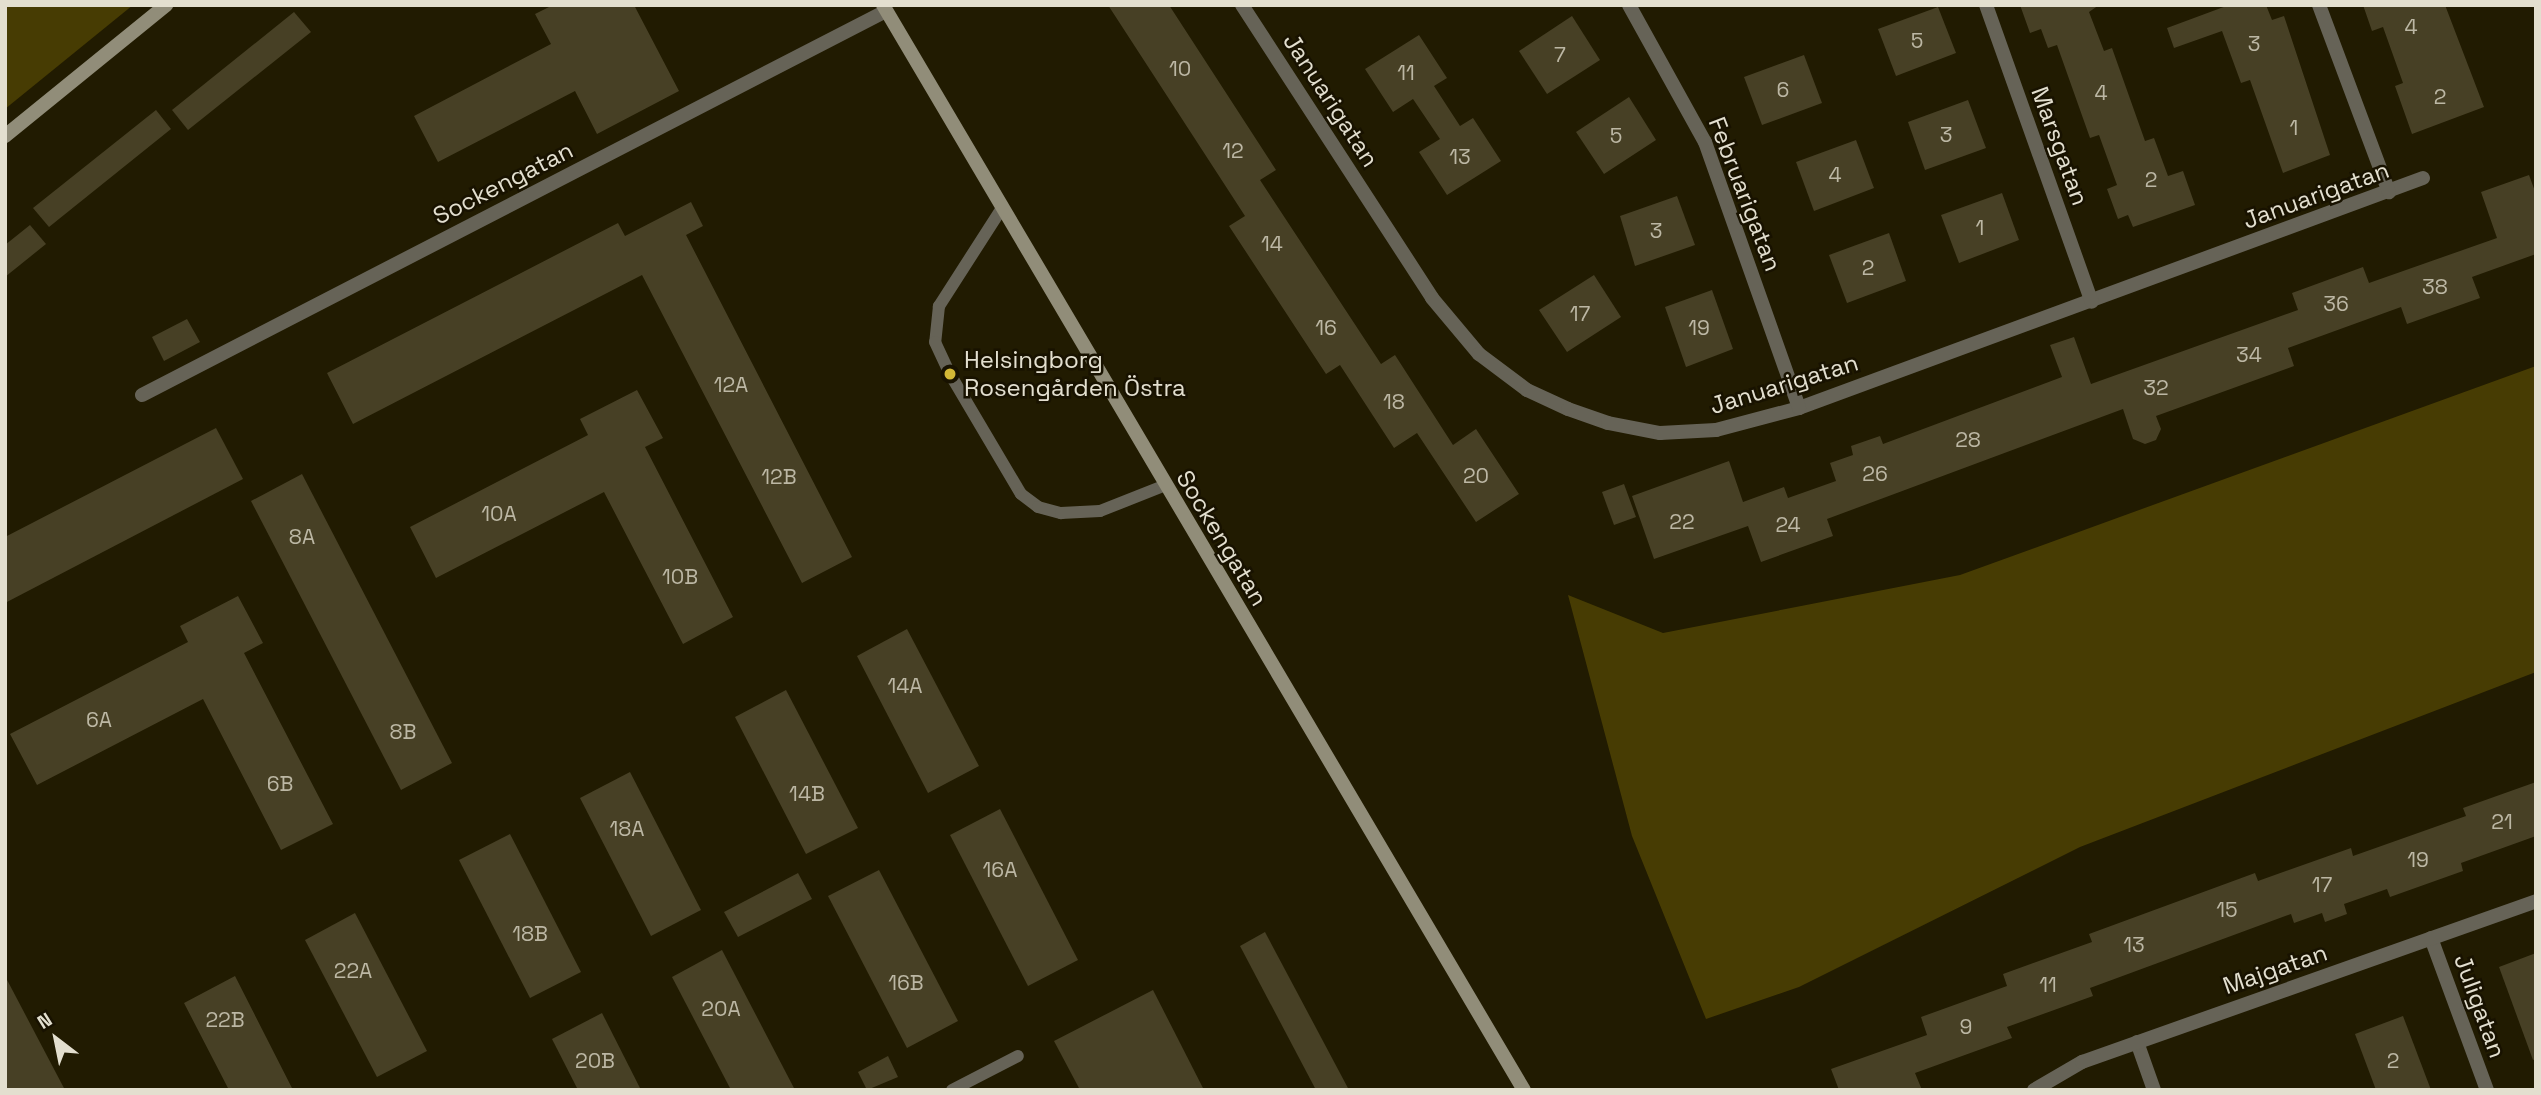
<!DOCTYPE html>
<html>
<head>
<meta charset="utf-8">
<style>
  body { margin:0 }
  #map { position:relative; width:2541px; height:1095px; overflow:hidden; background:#211b01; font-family:"Space Grotesk",sans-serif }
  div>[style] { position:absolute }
  .green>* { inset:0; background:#473c03 }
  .building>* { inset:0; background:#474025 }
  .lane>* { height:12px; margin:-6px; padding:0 6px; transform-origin:6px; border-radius:6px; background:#666357 }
  .street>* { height:14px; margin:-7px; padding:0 7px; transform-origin:7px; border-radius:7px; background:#666357 }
  .secondary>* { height:14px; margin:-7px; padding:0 7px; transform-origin:7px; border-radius:7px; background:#918d79 }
  .dots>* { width:19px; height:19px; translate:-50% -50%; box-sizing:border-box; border:4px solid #181200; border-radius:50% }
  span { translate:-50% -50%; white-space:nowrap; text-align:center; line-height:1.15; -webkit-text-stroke:5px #181200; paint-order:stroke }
  .number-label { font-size:21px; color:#bcb7a4 }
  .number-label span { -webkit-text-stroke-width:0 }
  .street-label { font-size:24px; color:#e3dfcf }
  .poi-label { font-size:24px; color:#e3dfcf }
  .left { translate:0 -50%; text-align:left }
  .frame { position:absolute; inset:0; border:7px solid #e3dfcf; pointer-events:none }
  .north { position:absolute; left:21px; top:1004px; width:70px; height:70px; -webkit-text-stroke:5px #181200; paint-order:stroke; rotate:328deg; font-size:19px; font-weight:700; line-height:28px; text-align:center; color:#e3dfcf }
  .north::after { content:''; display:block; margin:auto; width:24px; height:32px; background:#e3dfcf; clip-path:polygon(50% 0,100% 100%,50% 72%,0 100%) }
</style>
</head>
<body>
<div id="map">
  <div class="green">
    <div style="clip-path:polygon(5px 5px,133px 5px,5px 109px)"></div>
    <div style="clip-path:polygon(2536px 366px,2536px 672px,2080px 847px,1799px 987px,1706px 1019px,1632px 836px,1568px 595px,1663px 633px,1960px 575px)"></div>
  </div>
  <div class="building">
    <div style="clip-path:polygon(553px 5px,634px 5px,679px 91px,597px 134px,575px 91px,438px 162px,414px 116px,551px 44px,535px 14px)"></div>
    <div style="clip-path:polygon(1108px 5px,1169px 5px,1276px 170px,1260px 180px,1381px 364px,1395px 355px,1453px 445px,1476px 429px,1519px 494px,1476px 522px,1417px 433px,1394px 448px,1340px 365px,1326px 374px,1229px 226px,1245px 216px)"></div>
    <div style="clip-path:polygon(2020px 5px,2099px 5px,2089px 12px,2104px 51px,2112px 48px,2145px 141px,2154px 138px,2168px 176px,2183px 171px,2195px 205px,2133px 227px,2128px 215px,2118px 219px,2107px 189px,2117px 185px,2099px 135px,2090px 138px,2057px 45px,2048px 48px,2041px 29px,2030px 33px)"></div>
    <div style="clip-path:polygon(2229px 5px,2266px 5px,2272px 20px,2284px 16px,2330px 155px,2283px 173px,2250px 80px,2241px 83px,2222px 31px,2174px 48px,2167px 28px)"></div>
    <div style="clip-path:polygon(2363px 5px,2445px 5px,2484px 107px,2412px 134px,2395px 86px,2403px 83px,2383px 27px,2372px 31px)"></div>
    <div style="clip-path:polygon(1938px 7px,1956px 53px,1896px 76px,1878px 29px)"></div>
    <div style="clip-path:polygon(294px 12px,311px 32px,188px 130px,172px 110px)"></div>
    <div style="clip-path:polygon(1572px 16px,1600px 60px,1547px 94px,1519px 51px)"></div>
    <div style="clip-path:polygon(1419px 35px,1447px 78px,1434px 86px,1460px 126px,1473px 118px,1501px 161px,1447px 195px,1419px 152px,1440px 139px,1413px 99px,1393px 112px,1365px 69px)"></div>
    <div style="clip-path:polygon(1804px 55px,1822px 103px,1762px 125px,1744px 77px)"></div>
    <div style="clip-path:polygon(1629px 97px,1656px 140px,1604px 174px,1576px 132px)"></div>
    <div style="clip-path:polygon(1968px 100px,1986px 148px,1925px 170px,1908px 122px)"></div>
    <div style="clip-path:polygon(156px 110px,171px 129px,49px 227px,33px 208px)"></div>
    <div style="clip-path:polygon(1856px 140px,1874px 188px,1814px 211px,1796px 162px)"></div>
    <div style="clip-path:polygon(2529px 175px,2536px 194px,2536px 254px,2472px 277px,2480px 298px,2407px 324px,2401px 307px,2288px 348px,2294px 366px,2156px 416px,2161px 429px,2156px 440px,2145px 444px,2133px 439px,2123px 409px,1827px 519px,1833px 536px,1761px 562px,1748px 526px,1654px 559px,1632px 496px,1729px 461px,1743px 502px,1784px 487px,1788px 498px,1836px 481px,1830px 463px,1853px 455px,1851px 446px,1880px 436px,1883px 444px,2062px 377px,2050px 345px,2074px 337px,2091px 384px,2298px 310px,2292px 293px,2363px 267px,2369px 283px,2497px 238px,2481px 192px)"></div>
    <div style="clip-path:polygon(2002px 193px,2019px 240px,1959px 263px,1941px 215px)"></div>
    <div style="clip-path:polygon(1677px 196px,1695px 245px,1635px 266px,1620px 216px)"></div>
    <div style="clip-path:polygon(691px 202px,703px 226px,686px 235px,852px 557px,802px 583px,642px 275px,353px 424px,327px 373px,618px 223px,625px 236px)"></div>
    <div style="clip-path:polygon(30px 225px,46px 244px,5px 277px,5px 245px)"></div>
    <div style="clip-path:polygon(1889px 233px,1906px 281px,1847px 303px,1829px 255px)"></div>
    <div style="clip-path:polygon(1594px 275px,1621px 317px,1567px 352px,1539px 310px)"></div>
    <div style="clip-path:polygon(1712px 290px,1733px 349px,1686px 367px,1665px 307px)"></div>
    <div style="clip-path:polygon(187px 319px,200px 342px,164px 361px,152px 337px)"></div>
    <div style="clip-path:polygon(637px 390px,663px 438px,645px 447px,733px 617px,683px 644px,604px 492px,436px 578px,410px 527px,588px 435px,580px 419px)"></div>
    <div style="clip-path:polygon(216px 428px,243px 479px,5px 603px,5px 537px)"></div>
    <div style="clip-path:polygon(302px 474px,452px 763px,401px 790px,251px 501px)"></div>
    <div style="clip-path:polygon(1624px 484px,1636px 517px,1614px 525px,1602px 492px)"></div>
    <div style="clip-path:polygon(238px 596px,263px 643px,244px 653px,333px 824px,281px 850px,203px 699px,37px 785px,10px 734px,188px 642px,180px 626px)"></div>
    <div style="clip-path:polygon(907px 629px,979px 766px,928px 793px,857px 656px)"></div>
    <div style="clip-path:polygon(786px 690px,858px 828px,806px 854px,735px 717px)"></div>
    <div style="clip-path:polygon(630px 772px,701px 910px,651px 936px,580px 798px)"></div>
    <div style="clip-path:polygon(2536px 782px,2536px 836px,2461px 863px,2463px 871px,2390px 897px,2387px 889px,2344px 904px,2347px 914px,2325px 922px,2322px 913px,2294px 923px,2291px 914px,2090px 988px,2093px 996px,2007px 1027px,2012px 1038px,1915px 1073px,1922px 1090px,1839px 1090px,1831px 1069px,1927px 1035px,1921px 1017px,2007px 986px,2003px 974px,2092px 942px,2089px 934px,2255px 873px,2258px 881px,2351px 848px,2353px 856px,2466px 816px,2463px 808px)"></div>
    <div style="clip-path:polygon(1000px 809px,1078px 960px,1028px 986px,950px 835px)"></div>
    <div style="clip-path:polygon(510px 834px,581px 972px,530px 998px,459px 860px)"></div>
    <div style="clip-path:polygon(879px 870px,958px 1021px,907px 1048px,828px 896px)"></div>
    <div style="clip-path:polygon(798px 873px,812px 899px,738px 937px,724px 912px)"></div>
    <div style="clip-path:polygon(355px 913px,427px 1051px,377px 1077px,305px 940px)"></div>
    <div style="clip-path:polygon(1265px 932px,1349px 1090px,1316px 1090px,1240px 946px)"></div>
    <div style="clip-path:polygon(722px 950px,795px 1090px,731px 1090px,672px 977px)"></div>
    <div style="clip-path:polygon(2536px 953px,2536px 1059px,2533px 1060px,2499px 967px)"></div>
    <div style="clip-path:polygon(5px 976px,65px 1090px,5px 1090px)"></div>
    <div style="clip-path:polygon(235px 976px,266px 1037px,293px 1090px,229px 1090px,184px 1003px)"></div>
    <div style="clip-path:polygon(1153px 990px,1204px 1090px,1080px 1090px,1054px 1041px)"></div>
    <div style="clip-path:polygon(602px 1013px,641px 1090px,578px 1090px,552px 1039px)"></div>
    <div style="clip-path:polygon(2403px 1016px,2431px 1090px,2376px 1090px,2355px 1034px)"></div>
    <div style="clip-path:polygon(888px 1056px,898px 1077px,867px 1090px,858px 1072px)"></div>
  </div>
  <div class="lane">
    <div style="left:1002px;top:208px;width:117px;rotate:122.7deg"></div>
    <div style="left:939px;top:306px;width:36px;rotate:96deg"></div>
    <div style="left:935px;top:342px;width:35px;rotate:65deg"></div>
    <div style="left:950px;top:374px;width:139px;rotate:59.4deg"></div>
    <div style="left:1021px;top:494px;width:21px;rotate:37deg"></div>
    <div style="left:1038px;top:507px;width:24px;rotate:15deg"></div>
    <div style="left:1061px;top:513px;width:39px;rotate:-3deg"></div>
    <div style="left:1100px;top:511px;width:68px;rotate:-21.6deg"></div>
    <div style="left:952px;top:1090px;width:74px;rotate:-27.3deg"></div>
  </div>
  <div class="street">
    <div style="left:1242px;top:5px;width:349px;rotate:57deg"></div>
    <div style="left:1432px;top:298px;width:73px;rotate:50deg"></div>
    <div style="left:1479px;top:354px;width:60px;rotate:36.9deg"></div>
    <div style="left:1527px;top:390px;width:45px;rotate:24.9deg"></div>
    <div style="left:1568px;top:409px;width:42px;rotate:19.3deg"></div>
    <div style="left:1608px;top:423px;width:53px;rotate:10.9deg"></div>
    <div style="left:1660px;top:433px;width:56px;rotate:-3.1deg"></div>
    <div style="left:1716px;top:430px;width:86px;rotate:-14.8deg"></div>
    <div style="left:1799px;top:408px;width:665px;rotate:-20.23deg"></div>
    <div style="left:1629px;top:5px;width:157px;rotate:61deg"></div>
    <div style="left:1705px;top:142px;width:282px;rotate:70.5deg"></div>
    <div style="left:1986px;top:5px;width:315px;rotate:70.4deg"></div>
    <div style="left:2319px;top:5px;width:200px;rotate:69.5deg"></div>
    <div style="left:142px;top:395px;width:837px;rotate:-27.3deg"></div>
    <div style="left:2431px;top:938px;width:162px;rotate:69.8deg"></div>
    <div style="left:2137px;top:1042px;width:51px;rotate:70.5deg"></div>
    <div style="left:2034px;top:1090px;width:56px;rotate:-30.3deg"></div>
    <div style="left:2082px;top:1062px;width:482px;rotate:-19.5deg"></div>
  </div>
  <div class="secondary">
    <div style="left:883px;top:5px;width:1260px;rotate:59.43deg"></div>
    <div style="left:5px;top:136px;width:208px;rotate:-39.1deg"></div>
  </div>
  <div class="dots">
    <div style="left:950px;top:374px;background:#d2b736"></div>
  </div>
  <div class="number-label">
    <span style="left:2411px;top:27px">4</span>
    <span style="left:1917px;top:41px">5</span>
    <span style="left:2254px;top:44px">3</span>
    <span style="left:1560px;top:55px">7</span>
    <span style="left:1180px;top:69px">10</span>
    <span style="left:1406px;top:73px">11</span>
    <span style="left:1783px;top:90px">6</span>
    <span style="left:2101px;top:93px">4</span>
    <span style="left:2440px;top:97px">2</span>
    <span style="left:2294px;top:128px">1</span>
    <span style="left:1946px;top:135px">3</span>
    <span style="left:1616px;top:136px">5</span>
    <span style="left:1233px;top:151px">12</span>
    <span style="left:1460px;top:157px">13</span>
    <span style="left:1835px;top:175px">4</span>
    <span style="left:2151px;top:180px">2</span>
    <span style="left:1980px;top:228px">1</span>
    <span style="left:1656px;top:231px">3</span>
    <span style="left:1272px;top:244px">14</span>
    <span style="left:1868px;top:268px">2</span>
    <span style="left:2435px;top:287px">38</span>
    <span style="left:2336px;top:304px">36</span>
    <span style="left:1580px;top:314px">17</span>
    <span style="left:1326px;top:328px">16</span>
    <span style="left:1699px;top:328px">19</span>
    <span style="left:2249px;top:355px">34</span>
    <span style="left:731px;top:385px">12A</span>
    <span style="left:2156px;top:388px">32</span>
    <span style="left:1394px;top:402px">18</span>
    <span style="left:1968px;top:440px">28</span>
    <span style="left:1875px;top:474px">26</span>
    <span style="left:1476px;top:476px">20</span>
    <span style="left:779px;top:477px">12B</span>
    <span style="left:499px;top:514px">10A</span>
    <span style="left:1682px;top:522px">22</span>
    <span style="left:1788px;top:525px">24</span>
    <span style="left:302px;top:537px">8A</span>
    <span style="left:680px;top:577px">10B</span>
    <span style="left:905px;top:686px">14A</span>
    <span style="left:99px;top:720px">6A</span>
    <span style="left:403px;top:732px">8B</span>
    <span style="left:280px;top:784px">6B</span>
    <span style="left:807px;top:794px">14B</span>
    <span style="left:2502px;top:822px">21</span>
    <span style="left:627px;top:829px">18A</span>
    <span style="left:2418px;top:860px">19</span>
    <span style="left:1000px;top:870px">16A</span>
    <span style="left:2322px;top:885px">17</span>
    <span style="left:2227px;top:910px">15</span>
    <span style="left:530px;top:934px">18B</span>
    <span style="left:2134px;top:945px">13</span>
    <span style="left:353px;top:971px">22A</span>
    <span style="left:906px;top:983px">16B</span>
    <span style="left:2048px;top:985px">11</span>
    <span style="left:721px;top:1009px">20A</span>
    <span style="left:225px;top:1020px">22B</span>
    <span style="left:1966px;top:1027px">9</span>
    <span style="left:595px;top:1061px">20B</span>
    <span style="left:2393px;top:1061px">2</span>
  </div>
  <div class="street-label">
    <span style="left:1331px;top:100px;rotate:57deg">Januarigatan</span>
    <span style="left:2060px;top:146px;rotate:70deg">Marsgatan</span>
    <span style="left:503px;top:183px;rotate:-27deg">Sockengatan</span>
    <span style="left:1745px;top:194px;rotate:69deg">Februarigatan</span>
    <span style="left:2316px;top:195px;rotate:-20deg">Januarigatan</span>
    <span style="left:1784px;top:384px;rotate:-17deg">Januarigatan</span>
    <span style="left:1222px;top:538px;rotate:59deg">Sockengatan</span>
    <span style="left:2275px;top:969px;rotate:-19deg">Majgatan</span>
    <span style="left:2480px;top:1006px;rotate:70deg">Juligatan</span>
  </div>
  <div class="poi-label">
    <span class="left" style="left:964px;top:374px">Helsingborg<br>Rosengården Östra</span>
  </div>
  <div class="frame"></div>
  <div class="north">N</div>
</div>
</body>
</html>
